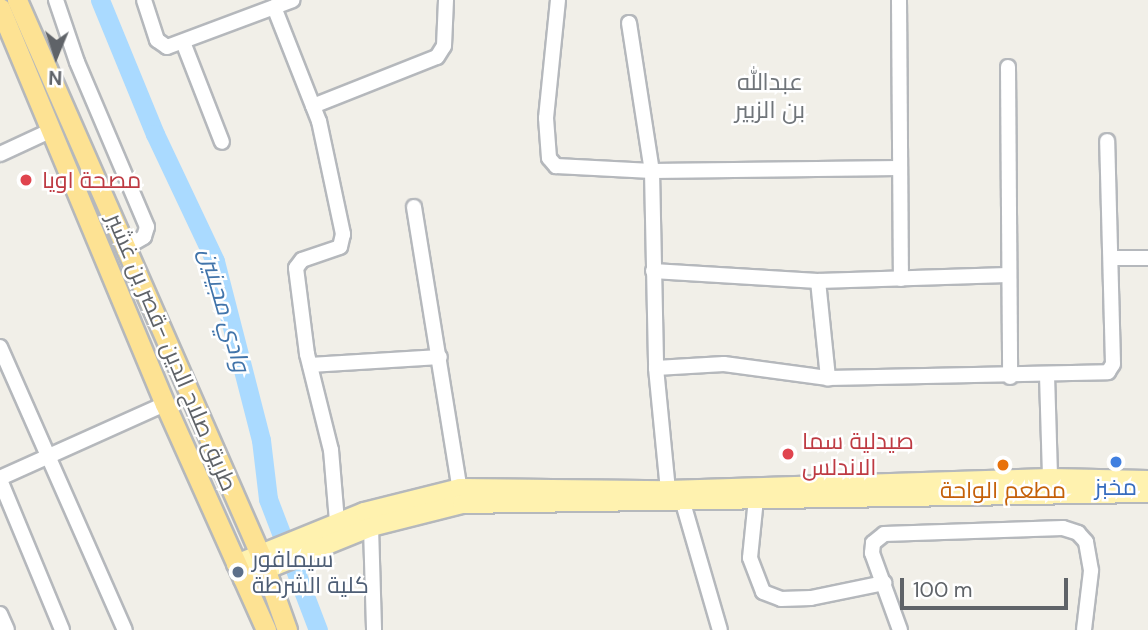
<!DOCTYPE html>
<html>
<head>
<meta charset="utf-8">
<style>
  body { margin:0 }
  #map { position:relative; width:1148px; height:630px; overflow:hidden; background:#f1efe8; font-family:"DM Sans",Cairo,sans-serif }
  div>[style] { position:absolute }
  .river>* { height:19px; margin:-9.5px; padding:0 9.5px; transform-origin:9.5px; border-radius:9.5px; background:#aadaff }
  .roads { filter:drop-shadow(2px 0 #b5b8bc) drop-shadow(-2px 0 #b5b8bc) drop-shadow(0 2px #b5b8bc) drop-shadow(0 -2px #b5b8bc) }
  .minor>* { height:14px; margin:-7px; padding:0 7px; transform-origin:7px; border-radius:7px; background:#fff }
  .major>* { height:18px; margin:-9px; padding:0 9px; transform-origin:9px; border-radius:9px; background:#fff2af }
  .highway>* { height:19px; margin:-9.5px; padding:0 9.5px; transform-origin:9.5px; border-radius:9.5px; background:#fde293 }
  .dots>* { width:19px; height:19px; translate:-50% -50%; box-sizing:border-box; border:4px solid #fff; border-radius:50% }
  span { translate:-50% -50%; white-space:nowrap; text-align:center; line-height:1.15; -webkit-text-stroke:5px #fff; paint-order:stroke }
  .health-label { font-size:23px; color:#be3a42 }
  .left { translate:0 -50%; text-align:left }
  .street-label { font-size:23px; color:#5f6368 }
  .shop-label { font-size:23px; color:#366cbe }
  .food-label { font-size:23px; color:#c56008 }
  .service-label { font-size:23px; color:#4e5e75 }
  .neighbourhood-label { font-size:24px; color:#70757a }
  .water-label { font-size:24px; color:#4174aa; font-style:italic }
  .north { position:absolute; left:21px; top:21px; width:70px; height:70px; -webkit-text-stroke:5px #fff; paint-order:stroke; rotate:182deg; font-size:19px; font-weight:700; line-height:28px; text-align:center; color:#5f6368 }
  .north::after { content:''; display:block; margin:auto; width:24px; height:32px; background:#5f6368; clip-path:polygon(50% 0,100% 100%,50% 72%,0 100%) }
  .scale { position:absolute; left:900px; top:578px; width:168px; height:32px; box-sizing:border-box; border:4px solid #5f6368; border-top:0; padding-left:9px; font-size:21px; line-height:24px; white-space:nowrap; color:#5f6368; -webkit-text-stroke:5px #fff; paint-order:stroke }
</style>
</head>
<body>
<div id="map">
  <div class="river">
    <div style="left:100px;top:0;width:145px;rotate:67.7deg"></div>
    <div style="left:155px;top:134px;width:140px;rotate:64.7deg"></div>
    <div style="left:215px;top:261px;width:185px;rotate:75.6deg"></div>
    <div style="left:261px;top:440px;width:59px;rotate:83.2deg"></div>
    <div style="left:268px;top:499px;width:140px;rotate:69.1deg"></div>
  </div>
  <div class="roads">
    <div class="minor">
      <div style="left:56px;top:0;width:65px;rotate:71.3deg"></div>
      <div style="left:77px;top:62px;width:179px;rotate:67deg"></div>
      <div style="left:147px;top:227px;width:10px;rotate:107deg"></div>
      <div style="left:144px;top:237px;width:20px;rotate:150deg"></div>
      <div style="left:144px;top:0;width:42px;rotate:72deg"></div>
      <div style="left:157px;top:40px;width:12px;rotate:35deg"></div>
      <div style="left:167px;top:47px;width:134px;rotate:-20.5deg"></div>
      <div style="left:558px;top:0;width:119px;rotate:95.8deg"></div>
      <div style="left:546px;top:118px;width:40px;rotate:85.7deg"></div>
      <div style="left:549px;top:158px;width:11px;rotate:49deg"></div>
      <div style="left:556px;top:166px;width:96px;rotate:3deg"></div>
      <div style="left:652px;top:171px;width:247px;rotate:-0.7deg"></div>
      <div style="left:899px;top:0;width:279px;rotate:89.6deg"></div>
      <div style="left:274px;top:7px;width:123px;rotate:68.5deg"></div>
      <div style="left:319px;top:121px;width:116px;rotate:78deg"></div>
      <div style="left:343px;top:234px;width:13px;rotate:103deg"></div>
      <div style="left:340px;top:247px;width:40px;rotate:161.1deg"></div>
      <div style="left:302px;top:260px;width:10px;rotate:127deg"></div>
      <div style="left:296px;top:268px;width:87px;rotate:82.7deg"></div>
      <div style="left:307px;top:354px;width:99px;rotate:76deg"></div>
      <div style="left:331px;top:450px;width:72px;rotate:85.2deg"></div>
      <div style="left:629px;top:23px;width:150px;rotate:81.2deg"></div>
      <div style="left:652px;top:171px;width:197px;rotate:88.8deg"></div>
      <div style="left:656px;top:368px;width:123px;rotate:84.4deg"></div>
      <div style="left:183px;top:42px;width:107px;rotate:68.7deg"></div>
      <div style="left:1008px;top:67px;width:310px;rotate:89.6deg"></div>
      <div style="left:313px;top:106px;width:133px;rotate:-21.6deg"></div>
      <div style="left:437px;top:57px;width:13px;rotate:-58deg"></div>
      <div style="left:444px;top:46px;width:46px;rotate:-87.5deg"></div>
      <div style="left:0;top:154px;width:57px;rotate:-24.8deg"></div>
      <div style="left:414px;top:207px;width:293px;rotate:80.8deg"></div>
      <div style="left:1111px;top:258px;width:37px"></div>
      <div style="left:653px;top:271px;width:165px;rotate:3.5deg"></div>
      <div style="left:818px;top:281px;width:190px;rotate:-1.8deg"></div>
      <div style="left:818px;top:281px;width:98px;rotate:84.1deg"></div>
      <div style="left:0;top:347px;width:309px;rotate:66.2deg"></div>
      <div style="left:310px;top:365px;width:130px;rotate:-3.5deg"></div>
      <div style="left:656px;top:368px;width:68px;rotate:-3.4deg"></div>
      <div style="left:724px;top:364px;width:105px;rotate:7.7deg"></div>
      <div style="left:828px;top:378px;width:280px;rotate:-1.2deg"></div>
      <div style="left:1108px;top:372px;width:9px;rotate:-58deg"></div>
      <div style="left:1113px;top:364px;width:223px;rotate:-91.5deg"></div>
      <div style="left:1047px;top:375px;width:103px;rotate:88.3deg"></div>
      <div style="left:0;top:478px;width:181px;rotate:-24.2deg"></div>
      <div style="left:0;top:480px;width:162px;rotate:67.5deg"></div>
      <div style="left:757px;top:489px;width:69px;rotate:95.8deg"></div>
      <div style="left:750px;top:558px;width:36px;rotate:69deg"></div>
      <div style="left:763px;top:592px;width:19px;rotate:21deg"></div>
      <div style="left:781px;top:599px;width:30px;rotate:-2deg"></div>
      <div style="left:811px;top:598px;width:75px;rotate:-11.6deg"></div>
      <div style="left:683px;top:503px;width:132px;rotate:73.8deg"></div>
      <div style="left:371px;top:527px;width:103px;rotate:88.3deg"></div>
      <div style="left:0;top:614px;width:17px;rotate:66deg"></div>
      <div style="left:900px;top:630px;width:82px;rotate:-110deg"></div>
      <div style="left:872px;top:553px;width:10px;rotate:-84deg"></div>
      <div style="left:873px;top:543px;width:14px;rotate:-39deg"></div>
      <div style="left:884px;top:534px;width:179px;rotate:-1.9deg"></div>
      <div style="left:1063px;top:528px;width:16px;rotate:18deg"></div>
      <div style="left:1078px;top:533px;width:12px;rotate:48deg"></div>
      <div style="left:1086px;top:542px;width:29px;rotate:80deg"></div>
      <div style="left:1091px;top:571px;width:59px;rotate:96.8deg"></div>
    </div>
    <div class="major">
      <div style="left:236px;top:564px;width:138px;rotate:-22.1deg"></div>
      <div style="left:364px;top:512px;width:99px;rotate:-14deg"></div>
      <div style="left:460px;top:488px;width:208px;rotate:0.6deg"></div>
      <div style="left:668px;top:490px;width:382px;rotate:-1.8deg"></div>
      <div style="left:1050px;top:478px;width:98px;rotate:1.2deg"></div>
      <div style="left:243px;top:579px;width:138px;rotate:-22.1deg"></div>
      <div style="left:371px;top:527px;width:94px;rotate:-14.2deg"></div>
      <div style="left:462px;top:504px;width:686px;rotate:-0.92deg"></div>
    </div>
    <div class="highway">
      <div style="left:17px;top:0;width:605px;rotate:66.32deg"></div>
      <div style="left:260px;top:554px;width:81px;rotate:70.4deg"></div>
      <div style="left:0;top:8px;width:429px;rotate:67.4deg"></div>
      <div style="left:165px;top:404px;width:248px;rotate:65.9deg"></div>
    </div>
  </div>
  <div class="dots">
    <div style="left:26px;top:180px;background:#e0444e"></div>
    <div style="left:788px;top:454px;background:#e0444e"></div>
    <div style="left:1116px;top:462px;background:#3f7fe0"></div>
    <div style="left:1003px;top:465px;background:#e8710a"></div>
    <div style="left:238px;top:572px;background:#5c6f8a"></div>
  </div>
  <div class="health-label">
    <span class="left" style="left:42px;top:180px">مصحة اويا</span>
    <span class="left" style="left:802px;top:454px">صيدلية سما<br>الاندلس</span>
  </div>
  <div class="street-label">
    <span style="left:172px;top:352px;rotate:67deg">طريق صلاح الدين -قصر بن غشير</span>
  </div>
  <div class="shop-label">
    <span style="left:1116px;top:487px">مخبز</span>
  </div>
  <div class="food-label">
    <span style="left:1003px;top:490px">مطعم الواحة</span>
  </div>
  <div class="service-label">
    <span class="left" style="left:252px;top:572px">سيمافور<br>كلية الشرطة</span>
  </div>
  <div class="neighbourhood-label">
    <span style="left:770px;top:96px">عبدالله<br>بن الزبير</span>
  </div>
  <div class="water-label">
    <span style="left:225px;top:310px;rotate:74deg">وادي مجينين</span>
  </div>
  <div class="north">N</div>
  <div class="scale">100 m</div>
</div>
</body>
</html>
